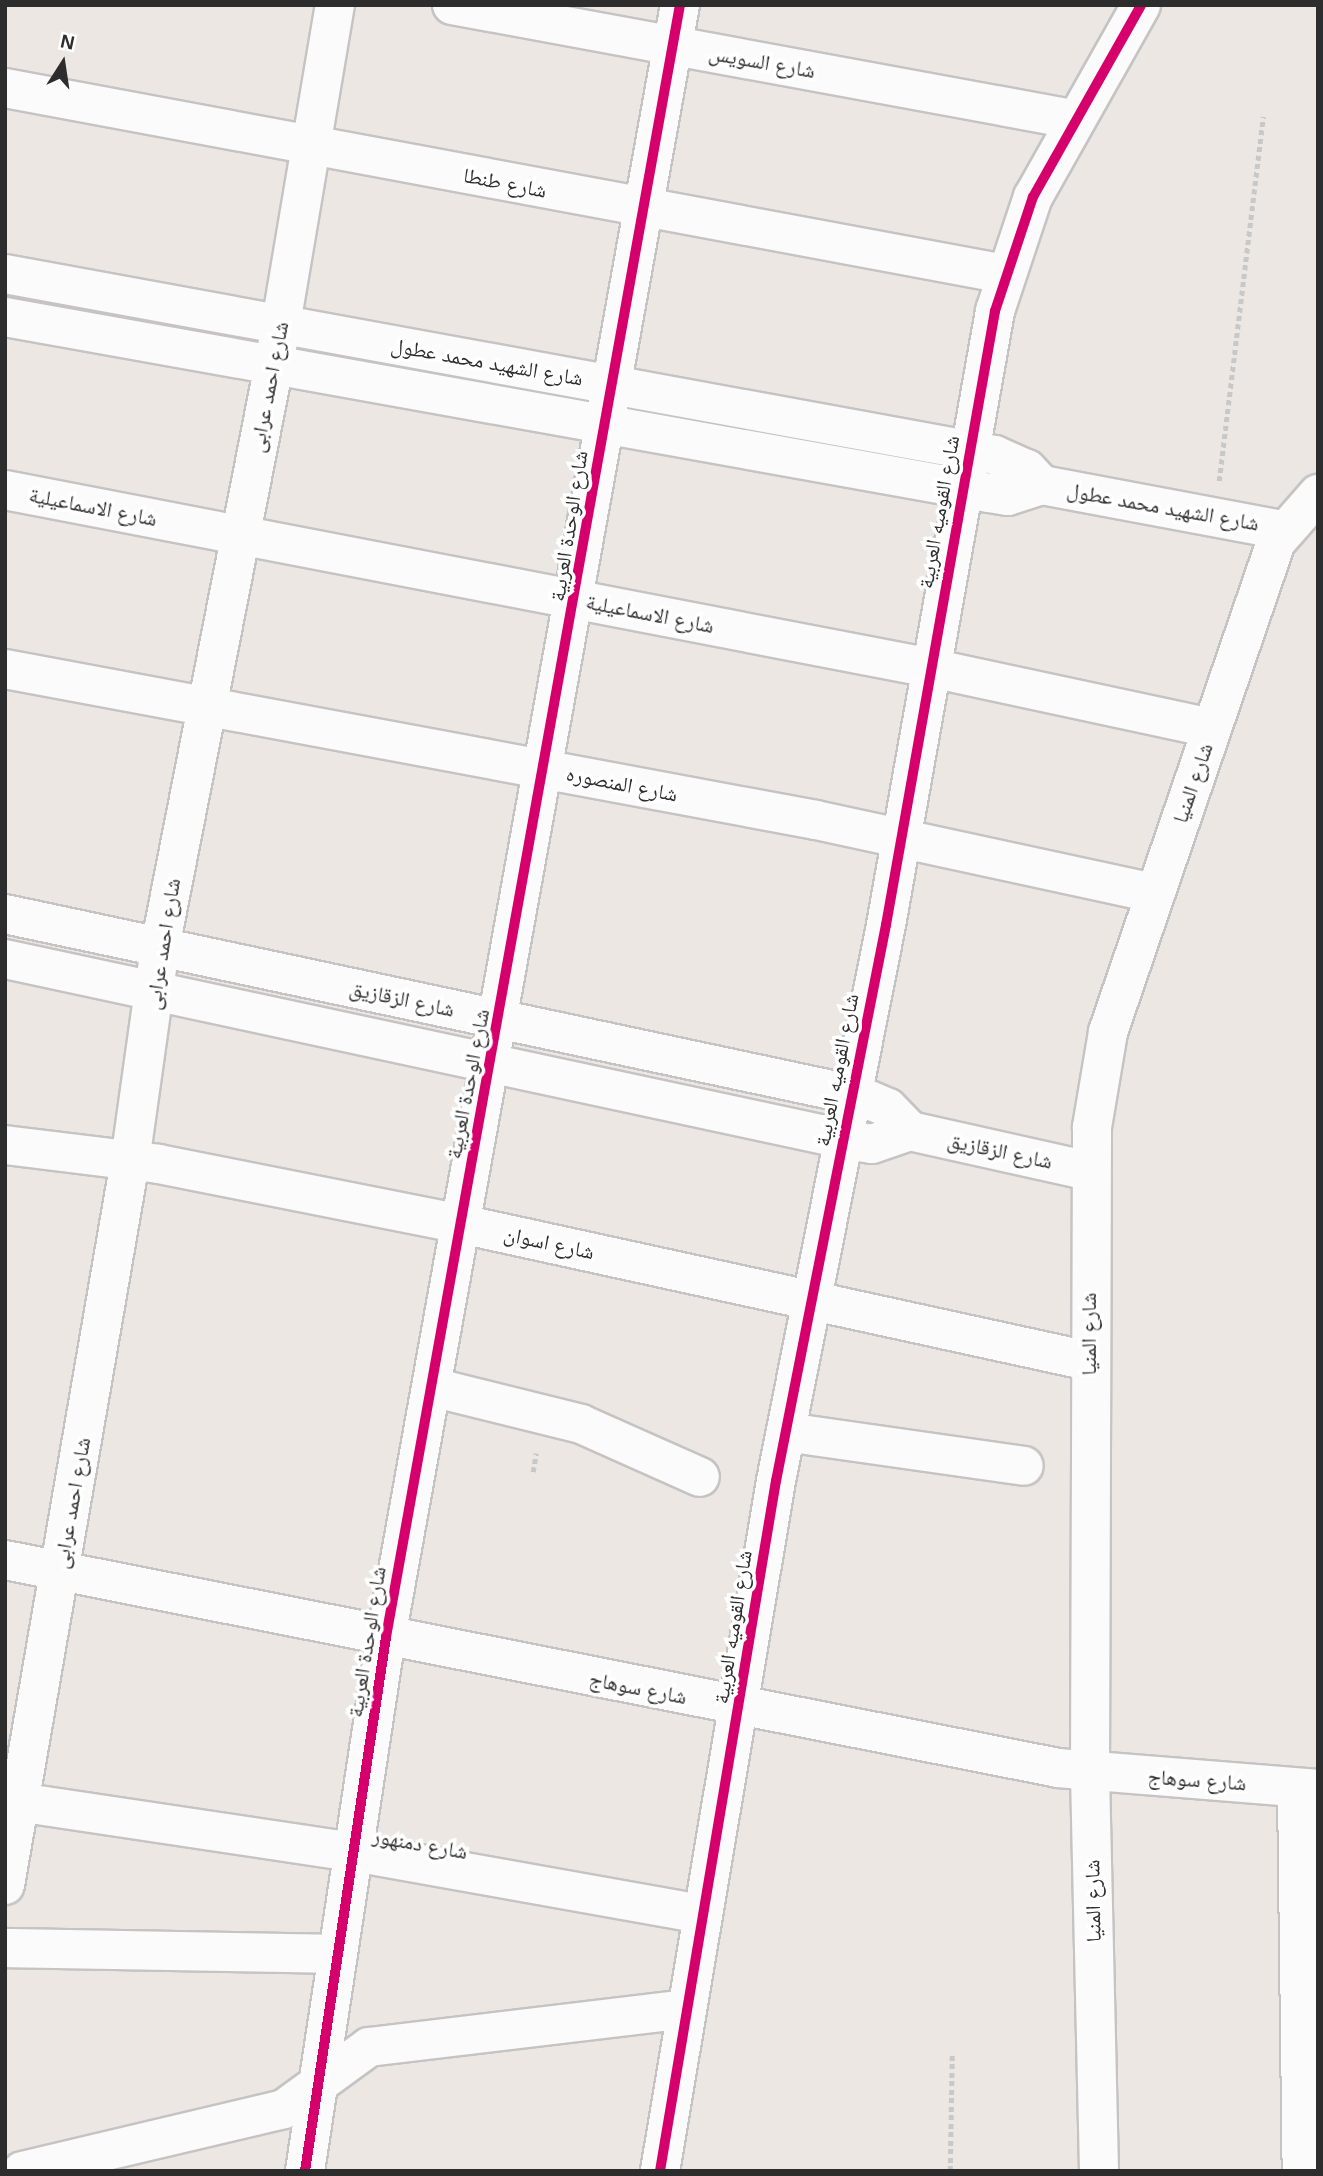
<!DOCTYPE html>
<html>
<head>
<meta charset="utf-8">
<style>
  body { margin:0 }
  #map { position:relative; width:1323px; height:2176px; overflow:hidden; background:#ece7e2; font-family:Arial,"Noto Naskh Arabic",sans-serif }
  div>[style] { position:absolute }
  .path>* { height:4.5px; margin-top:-2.25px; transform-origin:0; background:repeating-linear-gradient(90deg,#c8c8c8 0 5px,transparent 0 8.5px) }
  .roads { filter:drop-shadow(2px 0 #c5c3c3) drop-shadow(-2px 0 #c5c3c3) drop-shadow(0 2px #c5c3c3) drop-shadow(0 -2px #c5c3c3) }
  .minor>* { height:38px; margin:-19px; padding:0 19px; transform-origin:19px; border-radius:19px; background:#fcfbfb }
  .cycleway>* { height:10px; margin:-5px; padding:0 5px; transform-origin:5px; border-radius:5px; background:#d6006c }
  span { translate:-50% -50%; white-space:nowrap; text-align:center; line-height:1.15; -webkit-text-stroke:7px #fff; paint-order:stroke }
  .street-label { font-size:21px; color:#2d2d2d }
  .frame { position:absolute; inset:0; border:7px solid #2d2d2d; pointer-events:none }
  .north { position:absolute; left:28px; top:28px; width:70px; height:70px; -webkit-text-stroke:5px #fff; paint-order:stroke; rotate:12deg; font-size:19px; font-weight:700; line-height:28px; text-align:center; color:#2d2d2d }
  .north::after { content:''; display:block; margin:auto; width:24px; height:32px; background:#2d2d2d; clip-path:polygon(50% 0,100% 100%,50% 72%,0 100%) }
</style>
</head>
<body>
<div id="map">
  <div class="path">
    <div style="left:1219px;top:481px;width:367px;rotate:-83.1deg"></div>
    <div style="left:533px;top:1472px;width:19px;rotate:-81deg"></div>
    <div style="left:950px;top:2171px;width:119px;rotate:-89deg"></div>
  </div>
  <div class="roads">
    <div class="minor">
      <div style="left:452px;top:5px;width:630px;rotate:10.42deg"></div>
      <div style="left:5px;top:88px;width:1017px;rotate:10.54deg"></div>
      <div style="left:5px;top:274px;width:1006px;rotate:10.36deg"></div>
      <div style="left:995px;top:455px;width:35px;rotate:24deg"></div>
      <div style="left:1027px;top:469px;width:22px;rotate:47deg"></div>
      <div style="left:5px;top:317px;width:1000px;rotate:10.14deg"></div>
      <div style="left:989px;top:493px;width:19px;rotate:9deg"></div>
      <div style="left:1008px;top:496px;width:36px;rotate:-18deg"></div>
      <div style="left:1042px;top:485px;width:245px;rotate:10.6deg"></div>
      <div style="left:5px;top:490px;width:943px;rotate:10.88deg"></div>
      <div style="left:931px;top:668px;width:287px;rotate:12.1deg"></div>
      <div style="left:5px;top:669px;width:825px;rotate:10.55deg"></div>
      <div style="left:816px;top:820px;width:347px;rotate:12.2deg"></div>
      <div style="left:5px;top:914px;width:874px;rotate:12.02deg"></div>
      <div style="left:860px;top:1096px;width:30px;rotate:23deg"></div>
      <div style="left:888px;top:1108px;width:32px;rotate:46deg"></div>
      <div style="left:5px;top:959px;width:857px;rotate:12.12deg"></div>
      <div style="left:843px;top:1139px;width:29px;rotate:10deg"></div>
      <div style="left:872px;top:1144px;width:40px;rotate:-18.9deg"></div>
      <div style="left:910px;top:1131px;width:183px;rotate:12.6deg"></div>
      <div style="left:5px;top:1145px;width:155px;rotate:7deg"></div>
      <div style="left:159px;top:1164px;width:308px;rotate:11.2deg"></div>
      <div style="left:461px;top:1224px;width:643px;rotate:12.31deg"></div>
      <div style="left:432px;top:1387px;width:154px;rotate:13.9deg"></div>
      <div style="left:581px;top:1424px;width:130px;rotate:24deg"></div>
      <div style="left:786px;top:1432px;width:240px;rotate:8.1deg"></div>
      <div style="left:5px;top:1560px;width:1073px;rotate:11.17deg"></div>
      <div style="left:1058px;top:1768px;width:261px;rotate:4.6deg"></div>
      <div style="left:1297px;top:1788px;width:383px;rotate:89.3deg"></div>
      <div style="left:5px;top:1800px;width:352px;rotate:8.5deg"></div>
      <div style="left:353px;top:1852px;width:354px;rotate:10.1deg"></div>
      <div style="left:5px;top:1885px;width:735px;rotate:-80.2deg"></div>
      <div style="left:130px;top:1161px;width:216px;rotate:-82deg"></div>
      <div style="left:160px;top:947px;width:593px;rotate:-78.92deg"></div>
      <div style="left:274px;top:365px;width:365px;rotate:-80.4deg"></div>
      <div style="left:5px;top:1948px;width:333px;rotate:1deg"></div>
      <div style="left:22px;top:2171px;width:269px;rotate:-13.3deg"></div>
      <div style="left:284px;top:2109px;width:105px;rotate:-36.1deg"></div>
      <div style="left:369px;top:2047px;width:319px;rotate:-6.8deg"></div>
      <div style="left:305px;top:2171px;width:540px;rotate:-81.37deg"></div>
      <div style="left:386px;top:1637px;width:1658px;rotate:-79.79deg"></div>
      <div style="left:660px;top:2171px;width:700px;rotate:-80.46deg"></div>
      <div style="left:776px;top:1481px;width:567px;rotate:-78.81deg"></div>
      <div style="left:886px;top:925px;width:624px;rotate:-79.93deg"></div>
      <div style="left:995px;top:311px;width:120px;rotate:-71.6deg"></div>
      <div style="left:1033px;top:197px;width:220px;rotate:-60.6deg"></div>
      <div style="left:1099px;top:2171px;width:398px;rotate:-91.3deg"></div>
      <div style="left:1090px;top:1773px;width:646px;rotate:-89.82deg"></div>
      <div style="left:1092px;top:1127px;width:96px;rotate:-80.4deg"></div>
      <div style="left:1108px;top:1032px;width:518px;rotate:-71.08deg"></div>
      <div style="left:1276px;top:542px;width:64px;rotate:-48.8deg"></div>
    </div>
  </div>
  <div class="cycleway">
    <div style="left:305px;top:2171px;width:540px;rotate:-81.37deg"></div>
    <div style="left:386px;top:1637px;width:1658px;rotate:-79.79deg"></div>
    <div style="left:660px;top:2171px;width:700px;rotate:-80.46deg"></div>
    <div style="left:776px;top:1481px;width:567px;rotate:-78.81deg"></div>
    <div style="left:886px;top:925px;width:624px;rotate:-79.93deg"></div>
    <div style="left:995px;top:311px;width:120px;rotate:-71.6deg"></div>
    <div style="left:1033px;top:197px;width:220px;rotate:-60.6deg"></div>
  </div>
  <div class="street-label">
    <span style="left:762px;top:62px;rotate:10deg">شارع السويس</span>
    <span style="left:505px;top:183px;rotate:11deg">شارع طنطا</span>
    <span style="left:487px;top:362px;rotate:10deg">شارع الشهيد محمد عطول</span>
    <span style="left:269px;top:387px;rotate:-79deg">شارع احمد عرابى</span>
    <span style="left:93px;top:507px;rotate:11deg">شارع الاسماعيلية</span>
    <span style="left:1163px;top:507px;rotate:10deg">شارع الشهيد محمد عطول</span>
    <span style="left:939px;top:512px;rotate:-80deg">شارع القوميه العربية</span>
    <span style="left:569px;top:526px;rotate:-81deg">شارع الوحدة العربية</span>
    <span style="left:650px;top:614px;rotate:11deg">شارع الاسماعيلية</span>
    <span style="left:1193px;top:783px;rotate:-71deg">شارع المنيا</span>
    <span style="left:622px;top:784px;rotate:11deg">شارع المنصوره</span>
    <span style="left:163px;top:944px;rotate:-81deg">شارع احمد عرابى</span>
    <span style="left:402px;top:999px;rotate:12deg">شارع الزقازيق</span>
    <span style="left:837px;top:1070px;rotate:-79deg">شارع القوميه العربية</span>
    <span style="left:468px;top:1084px;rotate:-79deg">شارع الوحدة العربية</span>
    <span style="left:1000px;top:1151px;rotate:12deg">شارع الزقازيق</span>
    <span style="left:549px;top:1243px;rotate:12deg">شارع اسوان</span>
    <span style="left:1089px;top:1334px;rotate:-90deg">شارع المنيا</span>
    <span style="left:72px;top:1503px;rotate:-80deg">شارع احمد عرابى</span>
    <span style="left:733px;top:1627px;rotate:-81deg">شارع القوميه العربية</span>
    <span style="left:367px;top:1642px;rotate:-81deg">شارع الوحدة العربية</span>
    <span style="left:638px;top:1688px;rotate:11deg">شارع سوهاج</span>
    <span style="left:1197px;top:1780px;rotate:4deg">شارع سوهاج</span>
    <span style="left:420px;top:1844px;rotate:10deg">شارع دمنهور</span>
    <span style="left:1093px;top:1901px;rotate:-91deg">شارع المنيا</span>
  </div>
  <div class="frame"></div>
  <div class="north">N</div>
</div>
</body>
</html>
